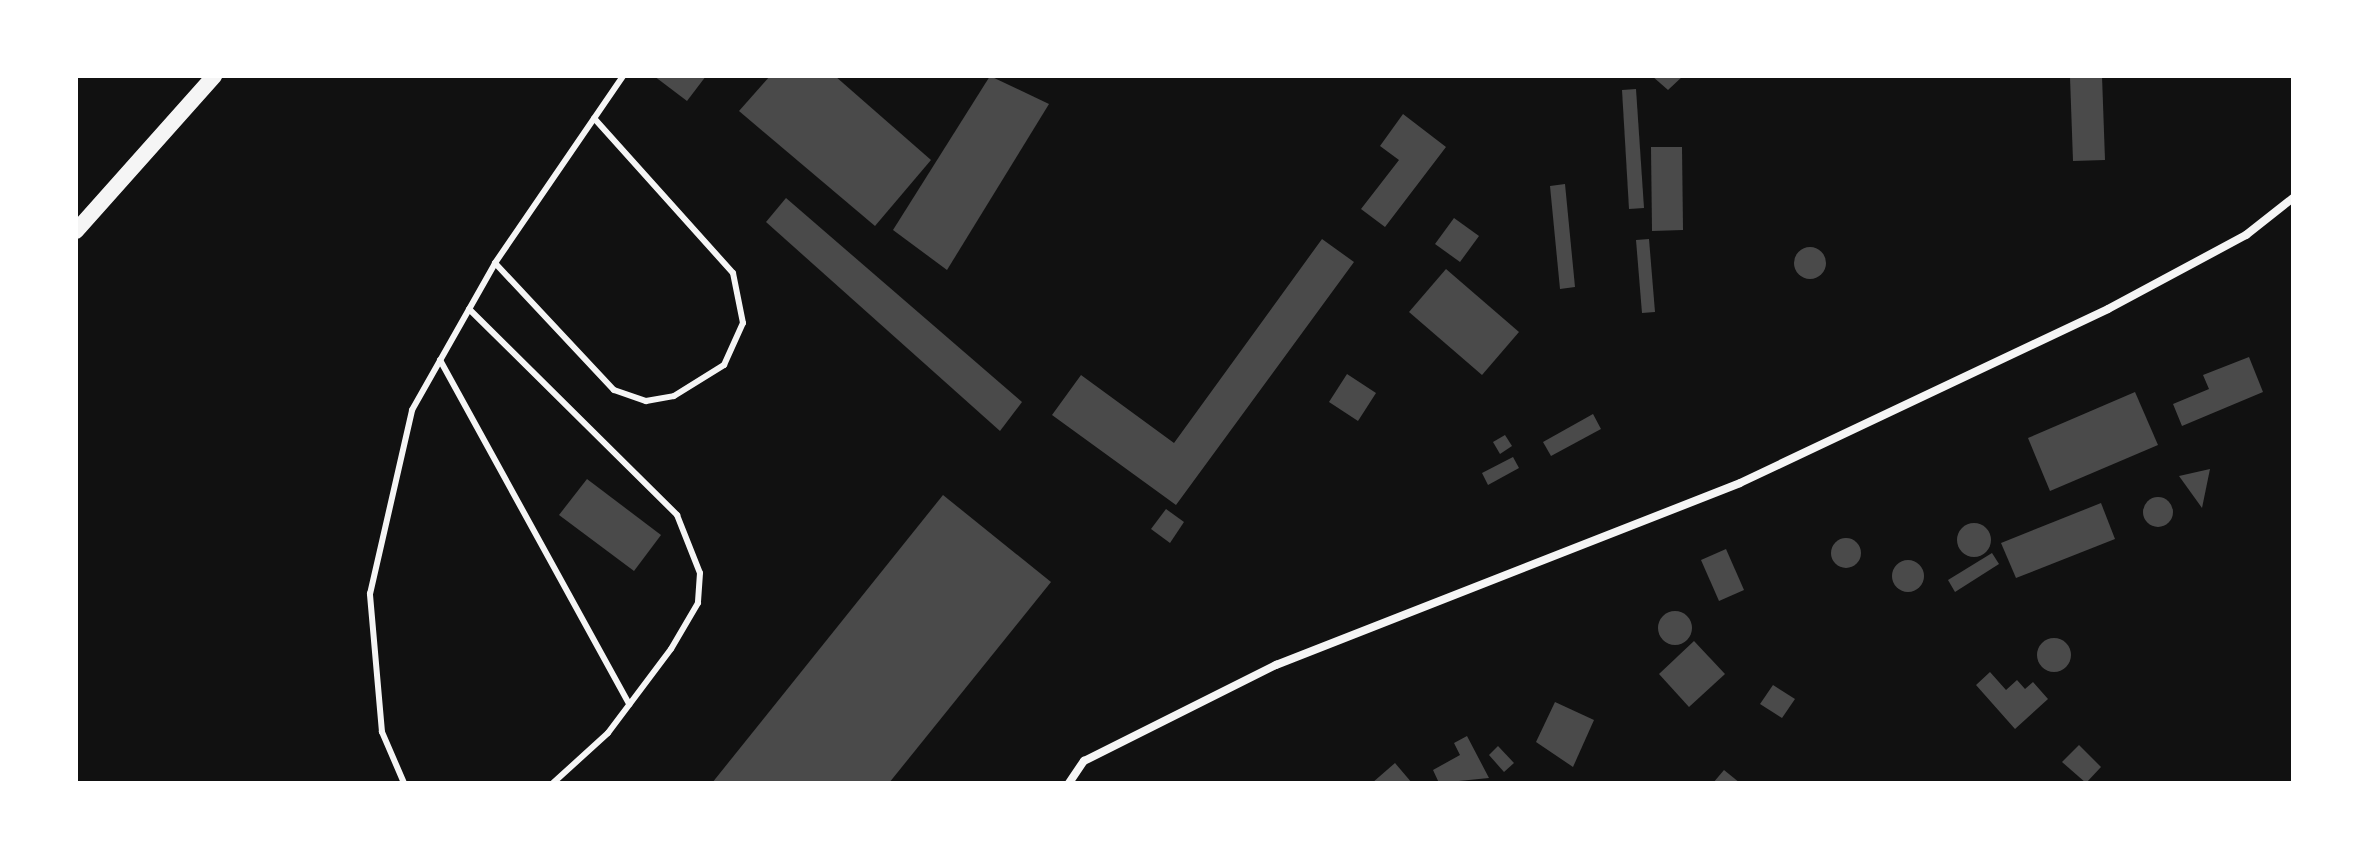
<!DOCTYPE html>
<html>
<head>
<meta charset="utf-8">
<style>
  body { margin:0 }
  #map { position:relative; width:2369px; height:859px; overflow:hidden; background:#111; font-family:"PT Serif",serif }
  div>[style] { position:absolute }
  .building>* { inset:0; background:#4a4a4a }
  .round { border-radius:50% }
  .service>* { height:6px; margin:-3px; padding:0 3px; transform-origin:3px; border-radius:3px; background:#f5f5f5 }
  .minor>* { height:8px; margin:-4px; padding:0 4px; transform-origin:4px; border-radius:4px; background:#f5f5f5 }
  .secondary>* { height:16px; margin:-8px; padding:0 8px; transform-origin:8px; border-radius:8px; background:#f5f5f5 }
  span { translate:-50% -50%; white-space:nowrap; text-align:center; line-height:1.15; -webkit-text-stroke:7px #fff; paint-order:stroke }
  .frame { position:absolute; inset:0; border:78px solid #fff; pointer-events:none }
</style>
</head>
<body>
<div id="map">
  <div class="building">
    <div style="clip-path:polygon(654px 76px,706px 76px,687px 101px)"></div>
    <div style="clip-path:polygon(770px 76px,835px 76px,931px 160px,875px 226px,739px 111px)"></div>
    <div style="clip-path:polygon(990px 76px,1049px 104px,947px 270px,893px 230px)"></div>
    <div style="clip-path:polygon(1652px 76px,1683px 76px,1668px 90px)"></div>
    <div style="clip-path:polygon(2102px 76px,2105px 160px,2073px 161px,2070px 77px)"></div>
    <div style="clip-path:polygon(1636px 89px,1644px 208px,1629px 209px,1622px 90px)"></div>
    <div style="clip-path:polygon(1403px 114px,1446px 147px,1385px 227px,1361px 209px,1399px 160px,1380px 146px)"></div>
    <div style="clip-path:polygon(1651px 147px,1682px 147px,1683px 230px,1652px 231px)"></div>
    <div style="clip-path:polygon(1565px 184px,1575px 287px,1560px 289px,1550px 186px)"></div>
    <div style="clip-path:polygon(786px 198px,1022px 402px,1000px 431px,766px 222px)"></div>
    <div style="clip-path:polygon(1454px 218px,1479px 236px,1460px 262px,1435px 244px)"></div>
    <div style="clip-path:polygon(1322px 239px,1354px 262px,1176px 505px,1052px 415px,1081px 375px,1174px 443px)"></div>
    <div style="clip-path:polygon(1649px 239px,1655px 312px,1642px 313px,1636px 240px)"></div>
    <div class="round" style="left:1794px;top:247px;width:32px;height:32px"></div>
    <div style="clip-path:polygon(1446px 269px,1519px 332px,1482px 375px,1409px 312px)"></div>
    <div style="clip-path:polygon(2249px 357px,2263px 392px,2182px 426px,2173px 404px,2209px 389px,2203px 375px)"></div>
    <div style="clip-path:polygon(1347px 374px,1376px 393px,1358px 421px,1329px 402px)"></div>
    <div style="clip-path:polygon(2135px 392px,2158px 445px,2050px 491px,2028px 438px)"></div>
    <div style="clip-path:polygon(1593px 414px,1601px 429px,1551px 456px,1543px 442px)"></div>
    <div style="clip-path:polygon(1505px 435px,1512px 446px,1500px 454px,1493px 442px)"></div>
    <div style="clip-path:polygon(1513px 457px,1519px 468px,1488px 485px,1482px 473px)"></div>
    <div style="clip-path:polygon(2210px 469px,2202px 508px,2179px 476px)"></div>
    <div style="clip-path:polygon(587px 479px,661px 535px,634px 571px,559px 515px)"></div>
    <div style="clip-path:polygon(943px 495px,1051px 582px,889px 783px,712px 783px)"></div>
    <div class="round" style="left:2143px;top:497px;width:30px;height:30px"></div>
    <div style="clip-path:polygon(2101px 503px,2115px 539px,2016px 578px,2001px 543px)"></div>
    <div style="clip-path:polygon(1166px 509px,1184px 522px,1170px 543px,1151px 529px)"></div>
    <div class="round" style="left:1957px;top:523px;width:34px;height:34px"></div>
    <div class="round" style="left:1831px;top:538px;width:30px;height:30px"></div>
    <div style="clip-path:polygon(1726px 549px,1744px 590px,1719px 601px,1701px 560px)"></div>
    <div style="clip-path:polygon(1992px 553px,1999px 564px,1955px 592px,1948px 580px)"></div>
    <div class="round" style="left:1892px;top:560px;width:32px;height:32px"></div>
    <div class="round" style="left:1658px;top:611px;width:34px;height:34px"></div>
    <div class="round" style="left:2037px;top:638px;width:34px;height:34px"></div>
    <div style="clip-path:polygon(1694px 641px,1725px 674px,1689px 707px,1659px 674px)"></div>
    <div style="clip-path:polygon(1990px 672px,2006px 690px,2017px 680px,2025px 689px,2033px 682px,2048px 699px,2015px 729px,1976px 685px)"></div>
    <div style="clip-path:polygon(1773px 685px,1795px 699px,1782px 718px,1760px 704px)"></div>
    <div style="clip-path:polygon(1555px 702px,1594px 720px,1573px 767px,1536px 742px)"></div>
    <div style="clip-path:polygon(1467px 736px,1489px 778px,1439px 783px,1433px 770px,1460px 755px,1454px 743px)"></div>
    <div style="clip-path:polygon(2079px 745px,2101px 767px,2086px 783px,2062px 762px)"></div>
    <div style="clip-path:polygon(1498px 746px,1514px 763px,1504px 772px,1489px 755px)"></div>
    <div style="clip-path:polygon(1395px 763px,1412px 783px,1372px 783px)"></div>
    <div style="clip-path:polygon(1724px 770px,1740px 783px,1713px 783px)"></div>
  </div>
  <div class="service">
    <div style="left:495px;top:263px;width:174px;rotate:46.9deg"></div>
    <div style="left:614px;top:390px;width:34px;rotate:19deg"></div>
    <div style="left:646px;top:401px;width:28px;rotate:-10deg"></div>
    <div style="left:674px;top:396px;width:59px;rotate:-31.8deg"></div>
    <div style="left:724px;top:365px;width:46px;rotate:-65.7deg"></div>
    <div style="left:743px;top:323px;width:51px;rotate:-101.3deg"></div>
    <div style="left:733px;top:273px;width:208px;rotate:-131.9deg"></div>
    <div style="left:469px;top:309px;width:293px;rotate:44.7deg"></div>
    <div style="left:677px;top:515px;width:62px;rotate:68.4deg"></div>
    <div style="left:700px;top:573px;width:30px;rotate:94deg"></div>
    <div style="left:698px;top:603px;width:53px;rotate:120.4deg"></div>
    <div style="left:671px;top:649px;width:105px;rotate:126.9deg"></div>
    <div style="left:608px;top:733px;width:74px;rotate:137.7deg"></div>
    <div style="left:440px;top:360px;width:393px;rotate:61.2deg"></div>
    <div style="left:404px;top:783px;width:56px;rotate:-113.3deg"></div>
    <div style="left:382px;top:732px;width:139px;rotate:-95deg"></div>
    <div style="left:370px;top:594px;width:189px;rotate:-77.1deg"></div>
    <div style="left:412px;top:410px;width:169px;rotate:-60.5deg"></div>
    <div style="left:495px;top:263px;width:227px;rotate:-55.6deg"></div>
  </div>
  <div class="minor">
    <div style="left:1069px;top:783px;width:27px;rotate:-56deg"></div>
    <div style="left:1084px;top:761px;width:215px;rotate:-26.6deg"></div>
    <div style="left:1276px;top:665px;width:498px;rotate:-21.4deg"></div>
    <div style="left:1740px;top:483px;width:407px;rotate:-25.3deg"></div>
    <div style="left:2108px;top:309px;width:157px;rotate:-28.2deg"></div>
    <div style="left:2246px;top:235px;width:60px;rotate:-38.2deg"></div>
  </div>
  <div class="secondary">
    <div style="left:76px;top:231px;width:208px;rotate:-48.3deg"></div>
  </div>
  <div class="frame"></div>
</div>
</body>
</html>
